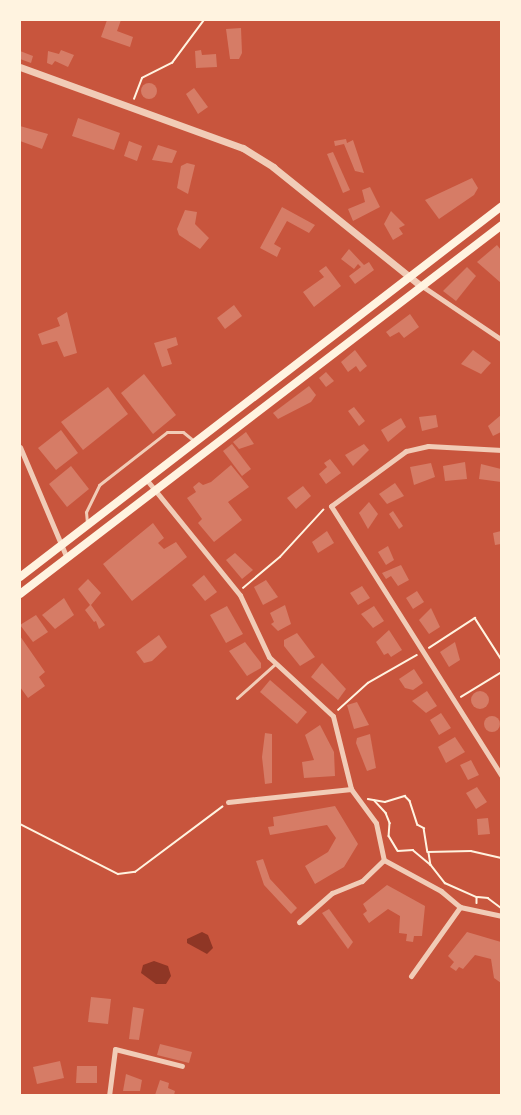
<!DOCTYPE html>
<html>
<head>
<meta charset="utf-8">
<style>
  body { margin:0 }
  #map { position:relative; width:521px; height:1115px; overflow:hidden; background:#c8553d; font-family:"DM Sans",sans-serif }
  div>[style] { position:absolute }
  .water>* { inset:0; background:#8f3625 }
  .building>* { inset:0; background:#d67c66 }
  .round { border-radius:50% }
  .path>* { height:1.5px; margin:-0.75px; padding:0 0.75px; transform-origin:0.75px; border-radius:0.75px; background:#fff3e0 }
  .service>* { height:3px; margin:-1.5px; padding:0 1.5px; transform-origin:1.5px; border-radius:1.5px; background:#f1ccb7 }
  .minor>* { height:5px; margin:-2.5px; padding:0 2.5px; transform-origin:2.5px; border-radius:2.5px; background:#f1ccb7 }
  .tertiary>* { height:7px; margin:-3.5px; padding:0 3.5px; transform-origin:3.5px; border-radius:3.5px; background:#f1ccb7 }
  .primary>* { height:8px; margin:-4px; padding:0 4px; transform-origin:4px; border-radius:4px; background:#fff3e0 }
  span { translate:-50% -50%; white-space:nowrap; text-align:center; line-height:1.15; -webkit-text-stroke:6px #fff3e0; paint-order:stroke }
  .frame { position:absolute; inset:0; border:21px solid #fff3e0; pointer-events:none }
</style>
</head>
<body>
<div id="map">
  <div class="water">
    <div style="clip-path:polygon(202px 932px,208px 935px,213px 948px,207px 954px,187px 943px,187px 939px)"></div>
    <div style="clip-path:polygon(154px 961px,168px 966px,171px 976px,166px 984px,156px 984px,141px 973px,143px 965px)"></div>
  </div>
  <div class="building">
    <div style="clip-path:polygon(107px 20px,121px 20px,117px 31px,133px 37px,130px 47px,101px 37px)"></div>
    <div style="clip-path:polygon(241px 28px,242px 53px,239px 59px,230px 59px,226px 29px)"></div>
    <div style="clip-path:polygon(61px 50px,74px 55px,68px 67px,55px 61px,52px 65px,47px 63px,48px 51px,59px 54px)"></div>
    <div style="clip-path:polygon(201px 50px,202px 55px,216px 54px,217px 67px,196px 68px,195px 51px)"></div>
    <div style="clip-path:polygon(20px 51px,33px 56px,31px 63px,20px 59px)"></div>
    <div class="round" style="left:141px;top:83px;width:16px;height:16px"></div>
    <div style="clip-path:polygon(194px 88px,208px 107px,198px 114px,186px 94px)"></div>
    <div style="clip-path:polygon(78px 118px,120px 133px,114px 150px,72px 136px)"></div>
    <div style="clip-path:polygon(20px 126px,48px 134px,42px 149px,20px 141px)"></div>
    <div style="clip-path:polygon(346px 139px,347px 143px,353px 140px,364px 173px,355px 171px,344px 144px,335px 146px,334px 141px)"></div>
    <div style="clip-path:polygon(129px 141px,142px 146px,137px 161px,124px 156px)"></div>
    <div style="clip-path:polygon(158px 145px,177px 151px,172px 163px,152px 160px)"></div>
    <div style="clip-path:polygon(333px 152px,350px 190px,343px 193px,327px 154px)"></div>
    <div style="clip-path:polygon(187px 163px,195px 165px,188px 194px,177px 188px,181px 166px)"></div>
    <div style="clip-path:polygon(472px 178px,478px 188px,474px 195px,439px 219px,425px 200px)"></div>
    <div style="clip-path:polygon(370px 187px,380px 207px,353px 221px,348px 209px,365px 202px,362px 190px)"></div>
    <div style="clip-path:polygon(282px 207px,315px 225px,309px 233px,287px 221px,274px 244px,281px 248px,277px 257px,260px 248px)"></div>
    <div style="clip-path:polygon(185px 210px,197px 212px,195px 224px,209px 238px,200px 249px,179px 235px,177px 229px)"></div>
    <div style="clip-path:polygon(391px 211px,405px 225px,399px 228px,403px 234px,393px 240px,384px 224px)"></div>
    <div style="clip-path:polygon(497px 245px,501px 250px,501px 283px,477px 262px)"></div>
    <div style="clip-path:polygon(349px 249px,364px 265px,369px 262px,374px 270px,355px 284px,349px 276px,361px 267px,358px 264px,354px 269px,341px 259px)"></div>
    <div style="clip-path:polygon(326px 266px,341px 286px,314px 307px,303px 292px,324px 277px,319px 271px)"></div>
    <div style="clip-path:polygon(467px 267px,476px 276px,456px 301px,443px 291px)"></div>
    <div style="clip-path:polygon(234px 305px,242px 316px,225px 329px,217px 318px)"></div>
    <div style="clip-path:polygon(67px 312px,77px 353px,64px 357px,57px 341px,42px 345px,38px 334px,60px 326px,57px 318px)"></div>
    <div style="clip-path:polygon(410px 314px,419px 327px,404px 338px,399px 332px,390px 337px,386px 332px)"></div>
    <div style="clip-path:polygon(176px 337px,178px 345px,167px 349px,172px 364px,162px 367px,154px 343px)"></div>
    <div style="clip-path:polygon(355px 350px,367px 366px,360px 372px,356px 366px,348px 372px,341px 362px)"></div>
    <div style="clip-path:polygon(473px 350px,491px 363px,481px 374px,461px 364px)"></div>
    <div style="clip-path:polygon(326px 372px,334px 381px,326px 387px,319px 378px)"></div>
    <div style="clip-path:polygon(144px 374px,176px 415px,153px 434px,121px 393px)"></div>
    <div style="clip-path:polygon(309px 386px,316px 395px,311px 402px,278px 419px,273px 413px)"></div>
    <div style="clip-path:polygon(108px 387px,128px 414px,83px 450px,61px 422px)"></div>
    <div style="clip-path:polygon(354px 407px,365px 421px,359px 426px,348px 411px)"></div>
    <div style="clip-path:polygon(436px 415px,438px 427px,422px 431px,419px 417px)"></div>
    <div style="clip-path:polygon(501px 415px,501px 432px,493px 436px,488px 426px)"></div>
    <div style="clip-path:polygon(401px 418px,406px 427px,388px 442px,381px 430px)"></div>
    <div style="clip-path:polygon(61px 430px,78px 453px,56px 470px,38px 448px)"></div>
    <div style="clip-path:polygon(246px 432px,254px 444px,239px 449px,233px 442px)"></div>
    <div style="clip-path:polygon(232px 444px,251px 469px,242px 476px,223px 451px)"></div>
    <div style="clip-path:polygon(364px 444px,369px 450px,353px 466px,345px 455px)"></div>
    <div style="clip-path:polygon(330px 459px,341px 473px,326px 484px,319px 474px,327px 467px,324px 463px)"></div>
    <div style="clip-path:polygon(465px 462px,467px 479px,445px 481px,443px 466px)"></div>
    <div style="clip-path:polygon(431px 463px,435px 477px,414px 485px,410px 467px)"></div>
    <div style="clip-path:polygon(481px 464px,501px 469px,501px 482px,479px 479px)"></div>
    <div style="clip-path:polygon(231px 465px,249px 487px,228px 502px,242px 520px,214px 542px,198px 523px,202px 519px,187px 498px,196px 492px,193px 487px,199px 482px,203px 485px,211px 482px)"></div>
    <div style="clip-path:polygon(71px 466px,89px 489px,67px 507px,49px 484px)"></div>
    <div style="clip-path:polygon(395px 483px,404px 496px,387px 504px,379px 494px)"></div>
    <div style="clip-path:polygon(303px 486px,311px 496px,296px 509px,287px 498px)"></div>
    <div style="clip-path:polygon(369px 502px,378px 514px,368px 529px,359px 513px)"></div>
    <div style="clip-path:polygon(393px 511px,403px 526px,399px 529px,389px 514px)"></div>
    <div style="clip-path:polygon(153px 523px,164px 538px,158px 543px,164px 549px,176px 542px,187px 557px,132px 601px,103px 564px)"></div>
    <div style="clip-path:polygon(327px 531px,334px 543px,318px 553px,312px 542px)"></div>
    <div style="clip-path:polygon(501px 531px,501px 544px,495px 545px,493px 533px)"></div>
    <div style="clip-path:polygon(388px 546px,394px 560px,386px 565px,378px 552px)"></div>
    <div style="clip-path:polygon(235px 553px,253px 570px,242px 579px,226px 560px)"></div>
    <div style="clip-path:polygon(401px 565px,409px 580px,398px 586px,391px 576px,386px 579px,382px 573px)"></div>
    <div style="clip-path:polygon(204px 575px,217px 592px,205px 601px,192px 585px)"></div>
    <div style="clip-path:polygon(88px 579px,101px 593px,91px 605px,105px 625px,99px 629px,96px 621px,94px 622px,85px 610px,90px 605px,78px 589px)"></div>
    <div style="clip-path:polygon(266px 580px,278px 597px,263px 605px,254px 587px)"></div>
    <div style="clip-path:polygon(362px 586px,370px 598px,358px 605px,350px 593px)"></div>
    <div style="clip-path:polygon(417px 591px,424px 602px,413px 609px,406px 598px)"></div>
    <div style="clip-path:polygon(64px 598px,74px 615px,55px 629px,42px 615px)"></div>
    <div style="clip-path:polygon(285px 605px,291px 624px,278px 631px,271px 624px,274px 622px,270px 613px)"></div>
    <div style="clip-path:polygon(227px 606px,243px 634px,226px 643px,210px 615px)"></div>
    <div style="clip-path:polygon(374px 606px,384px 621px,373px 628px,361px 614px)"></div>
    <div style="clip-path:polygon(431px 608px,440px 627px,429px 634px,419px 620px)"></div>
    <div style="clip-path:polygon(36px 615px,48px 632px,33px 642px,20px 625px)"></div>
    <div style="clip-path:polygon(389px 630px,402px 650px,391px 657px,388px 653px,384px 655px,376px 642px)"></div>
    <div style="clip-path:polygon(297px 633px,315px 657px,300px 666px,284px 646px,284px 640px)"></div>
    <div style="clip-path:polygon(159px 635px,167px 647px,152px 661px,144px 663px,136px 652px)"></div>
    <div style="clip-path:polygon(20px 636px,45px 672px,39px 677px,45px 686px,28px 698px,20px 687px)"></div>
    <div style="clip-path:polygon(245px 642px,261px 663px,261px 668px,247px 676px,229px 651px)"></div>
    <div style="clip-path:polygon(455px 642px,460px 660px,449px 667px,440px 652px)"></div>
    <div style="clip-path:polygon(322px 663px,346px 689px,338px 700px,311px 677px)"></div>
    <div style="clip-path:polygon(414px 669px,423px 683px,413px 690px,405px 688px,399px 679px)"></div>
    <div style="clip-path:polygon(270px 680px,307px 712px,297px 724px,260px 692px)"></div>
    <div style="clip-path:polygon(427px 691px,437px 706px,426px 713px,412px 701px)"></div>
    <div class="round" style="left:471px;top:691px;width:18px;height:18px"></div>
    <div style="clip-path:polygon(357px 702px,369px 725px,354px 729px,347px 705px)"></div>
    <div style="clip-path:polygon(441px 713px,451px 728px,439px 735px,430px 720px)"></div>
    <div class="round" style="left:484px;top:716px;width:16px;height:16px"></div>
    <div style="clip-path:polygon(320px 725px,334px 752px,335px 776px,304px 778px,302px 762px,314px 760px,305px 735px)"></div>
    <div style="clip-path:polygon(265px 733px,272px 734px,272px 783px,265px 784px,262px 757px)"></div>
    <div style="clip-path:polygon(370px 734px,376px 768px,367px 771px,356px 743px,357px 738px)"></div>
    <div style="clip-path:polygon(455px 737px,465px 752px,446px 763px,438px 747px)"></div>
    <div style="clip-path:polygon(471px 760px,479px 775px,468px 780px,460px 765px)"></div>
    <div style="clip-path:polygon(477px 787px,487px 802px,476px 809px,466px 793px)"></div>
    <div style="clip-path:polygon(335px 806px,358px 844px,344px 867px,315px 884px,305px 866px,328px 852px,336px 838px,327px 825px,270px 835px,268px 827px,274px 826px,273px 817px)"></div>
    <div style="clip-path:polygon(488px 818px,490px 834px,478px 835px,477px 819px)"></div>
    <div style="clip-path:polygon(263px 859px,270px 879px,297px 908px,291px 914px,264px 885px,256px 861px)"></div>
    <div style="clip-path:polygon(387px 885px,425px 906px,422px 936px,414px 936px,413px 942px,406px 941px,407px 934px,399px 933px,400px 916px,388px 909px,369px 923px,363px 914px,367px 911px,363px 904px)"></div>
    <div style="clip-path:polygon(329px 909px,353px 942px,348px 949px,322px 913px)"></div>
    <div style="clip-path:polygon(467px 932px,501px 942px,501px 983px,494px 978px,491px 959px,475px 955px,463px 969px,459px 967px,456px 971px,450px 967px,454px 962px,448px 956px)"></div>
    <div style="clip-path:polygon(91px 997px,111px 999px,108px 1024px,88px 1022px)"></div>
    <div style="clip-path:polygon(133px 1007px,144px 1009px,139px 1040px,129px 1039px)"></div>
    <div style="clip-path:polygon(160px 1044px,192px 1052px,189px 1063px,157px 1055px)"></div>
    <div style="clip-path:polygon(60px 1061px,64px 1078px,37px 1084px,33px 1067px)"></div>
    <div style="clip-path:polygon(77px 1066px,97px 1066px,97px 1083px,76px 1083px)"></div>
    <div style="clip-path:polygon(126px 1074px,142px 1080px,140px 1091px,123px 1091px)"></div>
    <div style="clip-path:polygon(160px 1080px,169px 1083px,168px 1088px,175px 1091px,174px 1095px,155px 1095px)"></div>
  </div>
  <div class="path">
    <div style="left:134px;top:99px;width:22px;rotate:-69deg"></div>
    <div style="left:142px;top:78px;width:34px;rotate:-27deg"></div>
    <div style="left:172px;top:63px;width:54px;rotate:-53.3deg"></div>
    <div style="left:243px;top:588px;width:48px;rotate:-40deg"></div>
    <div style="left:280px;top:557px;width:64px;rotate:-47.5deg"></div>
    <div style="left:429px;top:648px;width:55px;rotate:-33.1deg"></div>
    <div style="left:475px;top:618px;width:50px;rotate:57.3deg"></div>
    <div style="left:461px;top:697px;width:48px;rotate:-31.4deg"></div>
    <div style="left:338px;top:710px;width:40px;rotate:-42deg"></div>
    <div style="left:368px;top:683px;width:56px;rotate:-29.7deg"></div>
    <div style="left:368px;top:799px;width:17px;rotate:10deg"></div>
    <div style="left:385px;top:802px;width:21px;rotate:-17deg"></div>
    <div style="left:405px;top:796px;width:7px;rotate:45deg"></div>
    <div style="left:410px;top:801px;width:25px;rotate:72deg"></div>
    <div style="left:418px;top:825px;width:7px;rotate:27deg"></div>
    <div style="left:424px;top:828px;width:24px;rotate:81deg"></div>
    <div style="left:428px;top:852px;width:43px;rotate:-1.3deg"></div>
    <div style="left:471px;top:851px;width:32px;rotate:13deg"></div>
    <div style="left:374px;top:800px;width:18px;rotate:47deg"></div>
    <div style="left:386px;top:813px;width:11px;rotate:68deg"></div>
    <div style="left:390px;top:823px;width:13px;rotate:94deg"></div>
    <div style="left:389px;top:836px;width:17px;rotate:59deg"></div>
    <div style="left:398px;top:851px;width:15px;rotate:-4deg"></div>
    <div style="left:413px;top:850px;width:23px;rotate:40deg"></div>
    <div style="left:20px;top:824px;width:110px;rotate:27deg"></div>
    <div style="left:118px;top:874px;width:17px;rotate:-7deg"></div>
    <div style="left:135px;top:872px;width:109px;rotate:-36.8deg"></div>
    <div style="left:429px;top:853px;width:12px;rotate:81deg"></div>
    <div style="left:431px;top:865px;width:23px;rotate:52deg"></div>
    <div style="left:445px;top:883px;width:35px;rotate:24deg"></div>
    <div style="left:477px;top:897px;width:6px;rotate:90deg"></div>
    <div style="left:478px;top:897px;width:10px;rotate:6deg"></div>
    <div style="left:488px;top:898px;width:15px;rotate:37deg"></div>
  </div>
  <div class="service">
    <div style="left:87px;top:523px;width:11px;rotate:-95deg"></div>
    <div style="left:86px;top:512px;width:30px;rotate:-64deg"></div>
    <div style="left:99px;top:485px;width:86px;rotate:-37.9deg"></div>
    <div style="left:167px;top:432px;width:16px"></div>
    <div style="left:183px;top:432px;width:14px;rotate:39deg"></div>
    <div style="left:237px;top:698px;width:52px;rotate:-41.9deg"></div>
  </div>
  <div class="minor">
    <div style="left:422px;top:286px;width:97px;rotate:34deg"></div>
    <div style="left:20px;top:447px;width:121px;rotate:67.1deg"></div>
    <div style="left:502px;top:450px;width:74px;rotate:-176.9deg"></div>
    <div style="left:428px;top:446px;width:23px;rotate:167deg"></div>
    <div style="left:406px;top:451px;width:93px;rotate:143.7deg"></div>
    <div style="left:331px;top:506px;width:320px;rotate:57.7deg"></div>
    <div style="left:146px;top:479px;width:149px;rotate:51deg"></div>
    <div style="left:240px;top:595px;width:68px;rotate:64.9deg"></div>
    <div style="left:269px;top:657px;width:87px;rotate:42.7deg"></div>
    <div style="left:333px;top:716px;width:75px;rotate:76.1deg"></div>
    <div style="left:351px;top:789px;width:42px;rotate:53.7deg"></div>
    <div style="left:376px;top:823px;width:38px;rotate:78deg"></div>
    <div style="left:384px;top:860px;width:65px;rotate:28.5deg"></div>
    <div style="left:441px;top:891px;width:25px;rotate:40deg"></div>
    <div style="left:460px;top:907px;width:43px;rotate:12.1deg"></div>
    <div style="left:228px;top:802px;width:124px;rotate:-6deg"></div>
    <div style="left:299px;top:922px;width:44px;rotate:-41.3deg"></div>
    <div style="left:332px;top:893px;width:32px;rotate:-22deg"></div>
    <div style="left:362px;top:881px;width:30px;rotate:-44deg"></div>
    <div style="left:411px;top:976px;width:85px;rotate:-54.6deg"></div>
    <div style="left:109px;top:1096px;width:47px;rotate:-82.7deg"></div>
    <div style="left:115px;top:1049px;width:69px;rotate:14.2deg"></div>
  </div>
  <div class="tertiary">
    <div style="left:20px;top:67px;width:237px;rotate:20deg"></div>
    <div style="left:243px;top:148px;width:36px;rotate:32deg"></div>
    <div style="left:273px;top:167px;width:189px;rotate:38.8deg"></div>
  </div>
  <div class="primary">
    <div style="left:20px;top:577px;width:608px;rotate:-37.59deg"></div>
    <div style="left:20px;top:594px;width:607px;rotate:-37.44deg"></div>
  </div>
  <div class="frame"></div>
</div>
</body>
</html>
